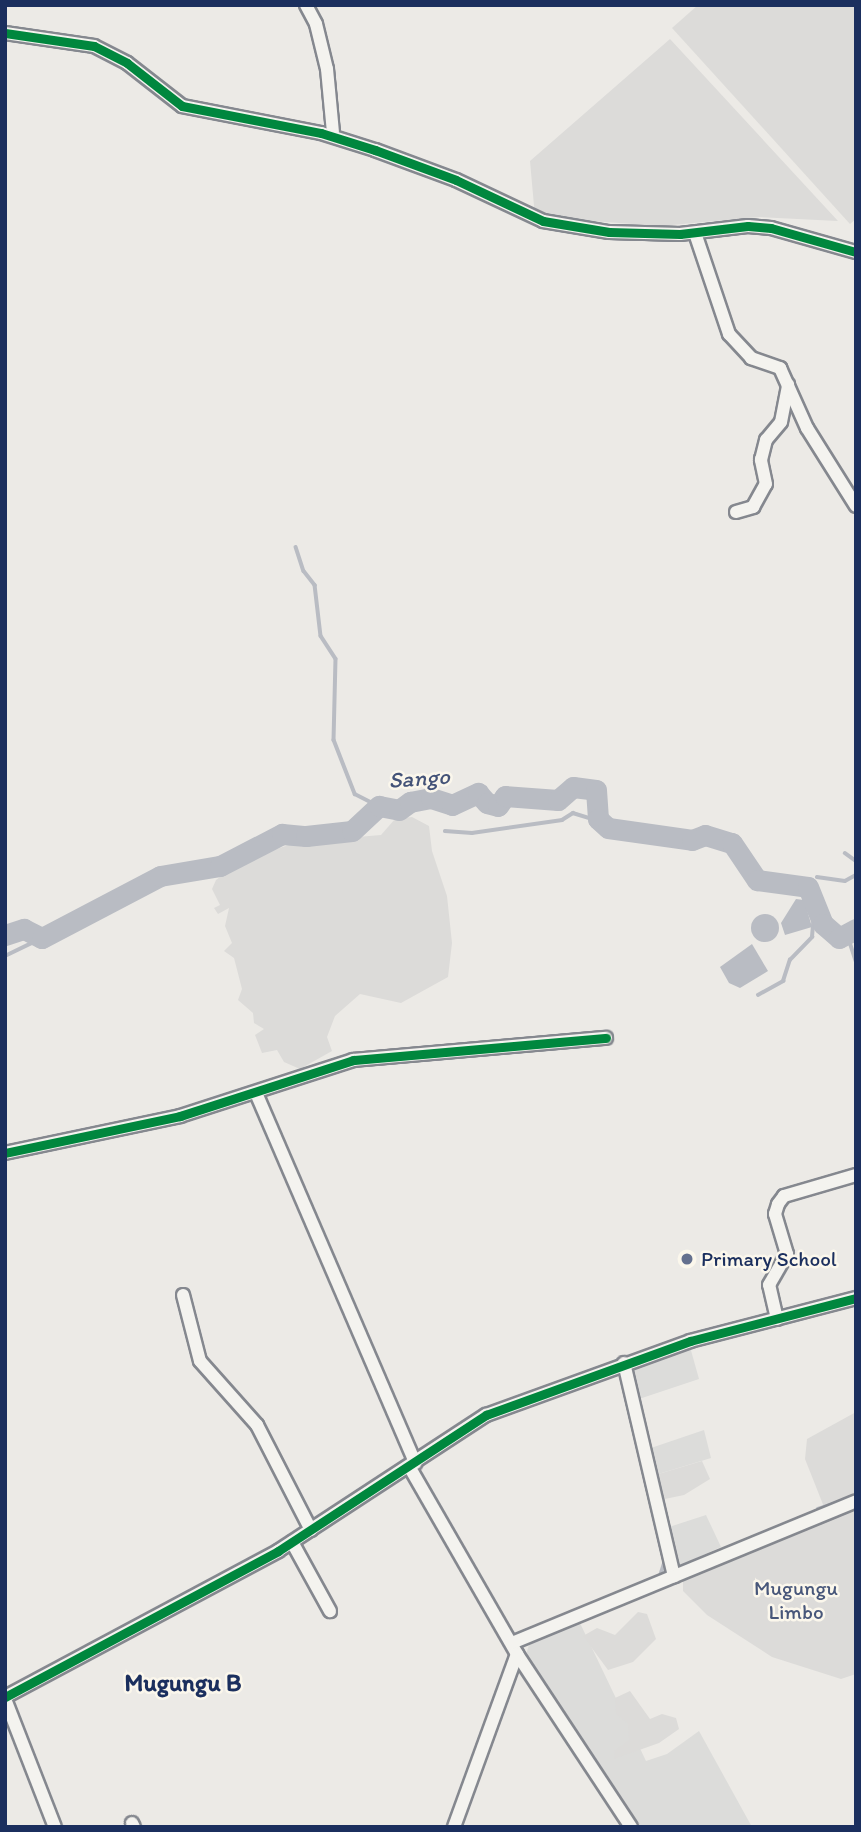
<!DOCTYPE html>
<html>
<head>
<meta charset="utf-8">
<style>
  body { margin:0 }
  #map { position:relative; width:861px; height:1832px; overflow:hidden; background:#eceae6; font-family:Itim,sans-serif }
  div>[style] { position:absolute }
  .built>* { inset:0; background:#dcdcda }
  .green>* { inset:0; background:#dcdbd9 }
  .water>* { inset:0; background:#b9bcc3 }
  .round { border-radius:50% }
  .stream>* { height:3.5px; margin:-1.75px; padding:0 1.75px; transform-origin:1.75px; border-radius:1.75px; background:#b9bcc3 }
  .river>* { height:21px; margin:-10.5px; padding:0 10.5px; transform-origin:10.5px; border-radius:10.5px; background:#b9bcc3 }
  .roads { filter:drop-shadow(2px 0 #85888f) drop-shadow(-2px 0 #85888f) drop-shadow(0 2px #85888f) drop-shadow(0 -2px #85888f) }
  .minor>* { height:12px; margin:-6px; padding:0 6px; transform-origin:6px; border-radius:6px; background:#f4f3ef }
  .cycleway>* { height:9px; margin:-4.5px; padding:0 4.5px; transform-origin:4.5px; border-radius:4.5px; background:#00873e }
  .dots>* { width:19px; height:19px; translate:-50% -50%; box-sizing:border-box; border:4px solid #fbf7ec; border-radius:50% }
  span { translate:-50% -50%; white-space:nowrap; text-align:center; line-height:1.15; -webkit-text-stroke:5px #fbf7ec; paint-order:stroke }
  .poi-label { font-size:21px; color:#1b2f5e }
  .left { translate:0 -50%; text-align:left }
  .park-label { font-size:21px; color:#48577a }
  .water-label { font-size:23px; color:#445378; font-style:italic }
  .quarter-label { font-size:24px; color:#1b2f5e; font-weight:700 }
  .frame { position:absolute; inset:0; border:7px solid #1b2f5e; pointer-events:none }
</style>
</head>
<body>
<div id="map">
  <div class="built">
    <div style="clip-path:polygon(690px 1347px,699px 1379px,636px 1400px,628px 1368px)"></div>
    <div style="clip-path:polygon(704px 1430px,711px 1458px,655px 1475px,648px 1449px)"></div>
    <div style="clip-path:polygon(706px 1515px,721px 1547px,679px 1566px,666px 1528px)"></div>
    <div style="clip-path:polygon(579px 1621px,646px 1761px,667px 1754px,699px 1731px,752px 1827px,637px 1827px,526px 1654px,529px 1645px)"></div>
  </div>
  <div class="green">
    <div style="clip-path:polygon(698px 5px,856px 5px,856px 219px,850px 224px,672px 28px)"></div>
    <div style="clip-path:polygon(670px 39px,838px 221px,759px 217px,661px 226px,535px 217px,530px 161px)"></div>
    <div style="clip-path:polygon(412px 817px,429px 826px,432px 851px,447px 896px,452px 943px,448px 977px,401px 1003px,360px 994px,335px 1016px,327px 1037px,332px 1051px,300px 1069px,284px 1062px,277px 1050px,262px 1053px,255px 1035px,264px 1029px,254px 1023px,253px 1013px,238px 1000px,242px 989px,234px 958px,224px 951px,232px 943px,225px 926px,229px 908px,218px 914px,214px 908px,220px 905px,212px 889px,216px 880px,228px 871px,224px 866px,298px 842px,381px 835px,395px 819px)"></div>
    <div style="clip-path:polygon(856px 1412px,856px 1496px,824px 1507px,805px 1459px,807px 1439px)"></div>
    <div style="clip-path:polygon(702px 1461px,710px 1479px,684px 1495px,660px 1500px,655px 1475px)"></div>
    <div style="clip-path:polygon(856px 1508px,856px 1674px,841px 1679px,772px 1657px,707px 1615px,683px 1591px,683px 1581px,705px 1570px)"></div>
    <div style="clip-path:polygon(638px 1612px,647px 1614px,656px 1639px,633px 1662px,608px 1670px,583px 1636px,597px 1628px,615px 1635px)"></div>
    <div style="clip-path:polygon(630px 1691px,650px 1719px,662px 1714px,676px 1718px,679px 1729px,659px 1743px,614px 1759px,615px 1750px,629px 1740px,628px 1724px,616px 1714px,615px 1698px)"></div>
  </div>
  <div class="water">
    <div style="clip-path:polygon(796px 899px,804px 900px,812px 927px,785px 935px,781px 923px)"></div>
    <div class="round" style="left:751px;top:914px;width:28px;height:28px"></div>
    <div style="clip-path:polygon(752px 944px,768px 971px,740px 988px,729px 983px,720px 967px)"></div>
  </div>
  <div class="stream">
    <div style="left:296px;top:547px;width:25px;rotate:72deg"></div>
    <div style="left:304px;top:571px;width:18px;rotate:52deg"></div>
    <div style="left:315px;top:585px;width:51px;rotate:83.3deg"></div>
    <div style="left:321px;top:636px;width:27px;rotate:57deg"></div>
    <div style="left:336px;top:659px;width:81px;rotate:91.4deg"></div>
    <div style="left:334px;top:740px;width:58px;rotate:68.7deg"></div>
    <div style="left:355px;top:794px;width:27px;rotate:27deg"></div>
    <div style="left:445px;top:831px;width:27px;rotate:4deg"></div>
    <div style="left:472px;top:833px;width:91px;rotate:-8.2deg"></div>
    <div style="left:562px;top:820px;width:13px;rotate:-32deg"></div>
    <div style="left:573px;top:813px;width:28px;rotate:17deg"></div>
    <div style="left:845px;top:853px;width:14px;rotate:36deg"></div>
    <div style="left:817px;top:877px;width:28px;rotate:8deg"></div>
    <div style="left:845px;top:881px;width:13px;rotate:-29deg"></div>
    <div style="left:847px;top:933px;width:29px;rotate:72deg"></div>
    <div style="left:5px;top:956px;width:41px;rotate:-25.9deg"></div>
    <div style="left:758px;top:995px;width:29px;rotate:-29deg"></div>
    <div style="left:783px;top:981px;width:22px;rotate:-72deg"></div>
    <div style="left:790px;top:960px;width:32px;rotate:-46deg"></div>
    <div style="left:812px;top:937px;width:32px;rotate:-85deg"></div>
    <div style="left:778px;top:1325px;width:39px;rotate:-15deg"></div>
    <div style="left:818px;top:1509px;width:22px;rotate:-18deg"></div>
    <div style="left:820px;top:1523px;width:39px;rotate:-23deg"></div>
    <div style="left:660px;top:1576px;width:16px;rotate:-72deg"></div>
  </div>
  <div class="river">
    <div style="left:5px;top:935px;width:20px;rotate:-18deg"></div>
    <div style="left:24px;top:929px;width:20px;rotate:27deg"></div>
    <div style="left:42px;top:938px;width:133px;rotate:-27.7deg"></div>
    <div style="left:160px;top:876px;width:61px;rotate:-9.5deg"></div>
    <div style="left:220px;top:866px;width:70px;rotate:-27.3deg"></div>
    <div style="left:282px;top:834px;width:24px;rotate:5deg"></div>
    <div style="left:306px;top:836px;width:46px;rotate:-6.2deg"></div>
    <div style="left:352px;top:831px;width:37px;rotate:-43deg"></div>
    <div style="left:379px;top:806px;width:20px;rotate:11deg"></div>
    <div style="left:399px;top:810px;width:14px;rotate:-36deg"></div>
    <div style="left:410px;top:802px;width:21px;rotate:-11deg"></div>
    <div style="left:431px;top:798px;width:22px;rotate:18deg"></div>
    <div style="left:452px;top:805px;width:29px;rotate:-25deg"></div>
    <div style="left:478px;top:793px;width:13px;rotate:48deg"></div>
    <div style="left:487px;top:803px;width:11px;rotate:15deg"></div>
    <div style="left:498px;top:806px;width:12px;rotate:-55deg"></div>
    <div style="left:505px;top:796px;width:53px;rotate:4.3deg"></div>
    <div style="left:558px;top:800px;width:20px;rotate:-41deg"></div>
    <div style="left:573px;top:787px;width:23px;rotate:7deg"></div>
    <div style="left:596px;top:790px;width:29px;rotate:86deg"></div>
    <div style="left:598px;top:819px;width:13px;rotate:42deg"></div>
    <div style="left:608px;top:828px;width:85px;rotate:8.1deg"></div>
    <div style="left:692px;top:840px;width:14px;rotate:-21deg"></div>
    <div style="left:705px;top:835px;width:28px;rotate:17deg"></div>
    <div style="left:732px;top:843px;width:45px;rotate:56deg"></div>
    <div style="left:757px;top:880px;width:51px;rotate:7.8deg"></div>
    <div style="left:808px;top:887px;width:40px;rotate:68deg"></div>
    <div style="left:823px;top:924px;width:21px;rotate:41deg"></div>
    <div style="left:839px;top:938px;width:19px;rotate:-28deg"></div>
  </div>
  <div class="roads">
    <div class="minor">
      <div style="left:306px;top:5px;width:21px;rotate:62deg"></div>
      <div style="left:316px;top:24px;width:46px;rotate:76.3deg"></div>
      <div style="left:327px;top:69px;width:63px;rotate:84.6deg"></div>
      <div style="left:5px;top:33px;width:90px;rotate:8.3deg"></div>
      <div style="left:94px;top:46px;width:37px;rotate:27deg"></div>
      <div style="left:127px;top:63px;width:70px;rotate:38deg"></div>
      <div style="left:182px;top:106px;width:142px;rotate:11deg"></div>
      <div style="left:321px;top:133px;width:57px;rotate:17.5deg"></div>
      <div style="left:375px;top:150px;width:86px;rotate:20.3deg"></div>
      <div style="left:456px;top:180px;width:96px;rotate:25.2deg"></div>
      <div style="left:543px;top:221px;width:67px;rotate:9.5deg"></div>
      <div style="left:609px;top:232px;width:71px;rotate:1.6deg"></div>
      <div style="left:680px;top:234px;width:68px;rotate:-6.7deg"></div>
      <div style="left:748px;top:226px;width:23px;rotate:5deg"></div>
      <div style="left:771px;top:228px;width:88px;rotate:15.8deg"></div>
      <div style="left:695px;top:233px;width:107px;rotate:71.4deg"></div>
      <div style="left:729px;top:334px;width:33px;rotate:47deg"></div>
      <div style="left:751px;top:358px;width:31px;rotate:19deg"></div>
      <div style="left:780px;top:368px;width:66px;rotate:65.8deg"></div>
      <div style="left:807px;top:428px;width:92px;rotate:57.9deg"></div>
      <div style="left:736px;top:512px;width:18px;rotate:-16deg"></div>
      <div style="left:753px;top:507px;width:26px;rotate:-61deg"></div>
      <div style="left:766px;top:484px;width:25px;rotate:-102deg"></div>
      <div style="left:761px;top:460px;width:21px;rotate:-76deg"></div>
      <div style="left:766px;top:440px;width:23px;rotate:-50deg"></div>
      <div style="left:781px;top:422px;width:38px;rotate:-79deg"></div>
      <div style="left:256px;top:1093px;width:403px;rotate:66.7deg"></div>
      <div style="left:5px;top:1153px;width:179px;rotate:-11.9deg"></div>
      <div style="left:180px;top:1116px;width:182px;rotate:-17.9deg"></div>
      <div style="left:353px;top:1060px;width:254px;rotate:-5deg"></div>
      <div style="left:183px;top:1295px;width:68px;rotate:75.6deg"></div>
      <div style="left:200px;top:1361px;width:86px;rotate:48.3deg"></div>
      <div style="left:257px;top:1425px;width:118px;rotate:62.8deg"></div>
      <div style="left:777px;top:1319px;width:35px;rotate:-103deg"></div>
      <div style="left:769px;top:1285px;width:36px;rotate:-60deg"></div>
      <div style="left:787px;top:1254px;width:42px;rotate:-106.7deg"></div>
      <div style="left:775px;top:1214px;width:10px;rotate:-73deg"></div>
      <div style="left:778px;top:1204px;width:10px;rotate:-53deg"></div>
      <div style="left:784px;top:1196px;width:75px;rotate:-16.3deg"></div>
      <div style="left:624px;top:1363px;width:219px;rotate:76.8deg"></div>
      <div style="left:410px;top:1468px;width:215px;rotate:60.1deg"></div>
      <div style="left:517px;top:1654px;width:207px;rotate:56.6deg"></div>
      <div style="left:292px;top:1542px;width:79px;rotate:61.2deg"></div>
      <div style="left:512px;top:1643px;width:372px;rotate:-22.4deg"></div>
      <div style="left:5px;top:1697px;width:310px;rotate:-28.1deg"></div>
      <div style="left:278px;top:1551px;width:249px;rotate:-33.2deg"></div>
      <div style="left:486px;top:1415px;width:217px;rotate:-19.9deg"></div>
      <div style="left:690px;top:1341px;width:171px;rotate:-14.5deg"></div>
      <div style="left:5px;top:1699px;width:137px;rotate:68.7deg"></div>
      <div style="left:132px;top:1823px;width:4px;rotate:63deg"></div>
      <div style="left:454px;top:1827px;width:184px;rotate:-70deg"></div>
    </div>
  </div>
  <div class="cycleway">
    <div style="left:5px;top:33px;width:90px;rotate:8.3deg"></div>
    <div style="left:94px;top:46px;width:37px;rotate:27deg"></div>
    <div style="left:127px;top:63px;width:70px;rotate:38deg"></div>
    <div style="left:182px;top:106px;width:142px;rotate:11deg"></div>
    <div style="left:321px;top:133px;width:57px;rotate:17.5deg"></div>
    <div style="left:375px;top:150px;width:86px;rotate:20.3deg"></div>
    <div style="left:456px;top:180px;width:96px;rotate:25.2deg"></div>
    <div style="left:543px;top:221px;width:67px;rotate:9.5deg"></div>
    <div style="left:609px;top:232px;width:71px;rotate:1.6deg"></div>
    <div style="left:680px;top:234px;width:68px;rotate:-6.7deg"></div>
    <div style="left:748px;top:226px;width:23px;rotate:5deg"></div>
    <div style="left:771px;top:228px;width:88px;rotate:15.8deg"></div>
    <div style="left:5px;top:1153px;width:179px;rotate:-11.9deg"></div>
    <div style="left:180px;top:1116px;width:182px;rotate:-17.9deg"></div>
    <div style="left:353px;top:1060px;width:254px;rotate:-5deg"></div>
    <div style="left:5px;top:1697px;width:310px;rotate:-28.1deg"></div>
    <div style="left:278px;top:1551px;width:249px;rotate:-33.2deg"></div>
    <div style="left:486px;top:1415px;width:217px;rotate:-19.9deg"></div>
    <div style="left:690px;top:1341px;width:171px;rotate:-14.5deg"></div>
  </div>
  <div class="dots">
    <div style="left:687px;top:1259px;background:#64708e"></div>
  </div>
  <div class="poi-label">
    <span class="left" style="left:701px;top:1259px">Primary School</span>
  </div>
  <div class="park-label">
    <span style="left:796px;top:1600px">Mugungu<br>Limbo</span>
  </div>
  <div class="water-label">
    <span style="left:419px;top:778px;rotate:-4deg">Sango</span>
  </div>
  <div class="quarter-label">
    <span style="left:183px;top:1683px">Mugungu B</span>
  </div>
  <div class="frame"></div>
</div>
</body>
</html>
